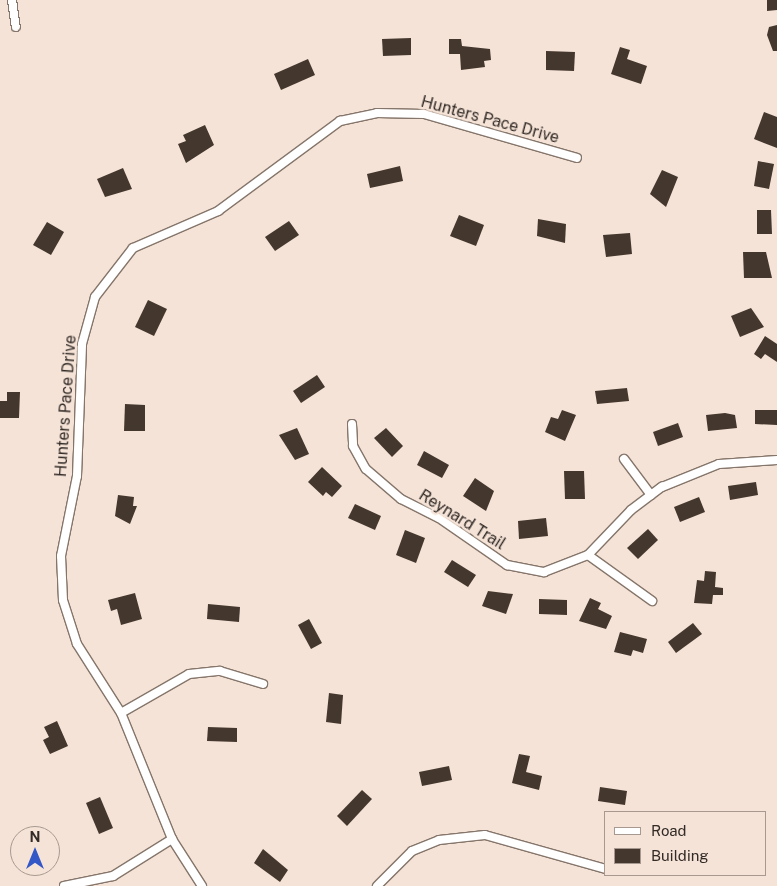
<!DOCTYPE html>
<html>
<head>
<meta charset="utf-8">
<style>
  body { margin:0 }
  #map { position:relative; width:777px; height:886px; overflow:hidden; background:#f5e3d7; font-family:"Public Sans",sans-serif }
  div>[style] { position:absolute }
  .building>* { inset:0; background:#44372d }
  .roads { filter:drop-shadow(1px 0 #85756a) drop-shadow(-1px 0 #85756a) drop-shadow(0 1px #85756a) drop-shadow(0 -1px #85756a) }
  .minor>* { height:8px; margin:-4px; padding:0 4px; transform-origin:4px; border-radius:4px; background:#fff }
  span { translate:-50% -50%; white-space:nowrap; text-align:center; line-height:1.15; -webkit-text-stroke:5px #f5e3d7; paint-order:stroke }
  .street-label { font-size:16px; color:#312a26 }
  .legend { position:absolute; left:604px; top:811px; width:162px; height:65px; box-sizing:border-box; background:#f5e3d7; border:1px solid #a79990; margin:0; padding:6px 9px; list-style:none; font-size:15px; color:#312a26 }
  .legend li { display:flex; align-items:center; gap:10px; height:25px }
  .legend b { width:25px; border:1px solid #a79990 }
  .north { position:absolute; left:10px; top:826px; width:50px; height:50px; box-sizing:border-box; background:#f5e3d7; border:1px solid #a79990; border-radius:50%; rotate:0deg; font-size:14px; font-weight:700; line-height:20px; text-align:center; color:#312a26 }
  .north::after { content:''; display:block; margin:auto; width:18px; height:22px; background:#3457c8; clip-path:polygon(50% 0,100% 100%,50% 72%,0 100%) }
</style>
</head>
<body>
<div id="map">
  <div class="building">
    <div style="clip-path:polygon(767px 0,777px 0,777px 10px,767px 11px)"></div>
    <div style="clip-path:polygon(777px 25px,777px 51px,773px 51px,767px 35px,769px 27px)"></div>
    <div style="clip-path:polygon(411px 38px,411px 55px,383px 56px,382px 39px)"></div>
    <div style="clip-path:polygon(449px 39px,461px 39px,462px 46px,490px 49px,491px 60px,484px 61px,485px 67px,461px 70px,460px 54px,449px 54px)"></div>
    <div style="clip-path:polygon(620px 47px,630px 50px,627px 59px,647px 66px,641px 84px,611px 74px)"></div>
    <div style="clip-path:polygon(546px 51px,575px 52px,574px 71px,546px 70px)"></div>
    <div style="clip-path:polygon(308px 59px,315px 75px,281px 90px,274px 74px)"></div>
    <div style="clip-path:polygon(764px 112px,777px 117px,777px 148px,754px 139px)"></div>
    <div style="clip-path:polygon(205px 125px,214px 145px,186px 163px,178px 144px,186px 141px,183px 135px)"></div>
    <div style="clip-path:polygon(758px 161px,774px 164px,769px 189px,754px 186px)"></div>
    <div style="clip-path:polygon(400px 166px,403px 181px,370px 188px,367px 174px)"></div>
    <div style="clip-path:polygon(123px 168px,132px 189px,105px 197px,97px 179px)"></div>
    <div style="clip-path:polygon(662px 170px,678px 177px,666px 207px,650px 194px)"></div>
    <div style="clip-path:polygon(757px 210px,771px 210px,772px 234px,757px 234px)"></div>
    <div style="clip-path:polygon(459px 215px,484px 225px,476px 246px,450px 236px)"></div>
    <div style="clip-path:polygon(538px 219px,566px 224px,565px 243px,537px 236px)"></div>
    <div style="clip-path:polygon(289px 221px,299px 235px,275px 251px,265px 237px)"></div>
    <div style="clip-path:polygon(47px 222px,64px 232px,51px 255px,33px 245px)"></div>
    <div style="clip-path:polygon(630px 233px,632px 254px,606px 257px,603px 235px)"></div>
    <div style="clip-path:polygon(743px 252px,766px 252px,772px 278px,744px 278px)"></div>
    <div style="clip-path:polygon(148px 300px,167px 309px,154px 336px,135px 327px)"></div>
    <div style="clip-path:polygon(751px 308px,764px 327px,740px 337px,731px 316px)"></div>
    <div style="clip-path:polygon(765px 336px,777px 344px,777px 362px,765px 354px,761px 359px,754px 354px)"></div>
    <div style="clip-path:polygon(317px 375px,325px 387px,301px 403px,293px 391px)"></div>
    <div style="clip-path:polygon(627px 388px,629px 401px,597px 404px,595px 391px)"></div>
    <div style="clip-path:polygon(7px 392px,20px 392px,19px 418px,0 418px,0 401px,7px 401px)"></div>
    <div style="clip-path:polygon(125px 404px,145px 405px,145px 431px,124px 431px)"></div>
    <div style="clip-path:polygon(562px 410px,576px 415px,565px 441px,545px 432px,551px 417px,558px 419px)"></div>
    <div style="clip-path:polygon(755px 410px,777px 410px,777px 425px,755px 424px)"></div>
    <div style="clip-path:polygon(725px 413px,735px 415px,737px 428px,708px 431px,706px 415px)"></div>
    <div style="clip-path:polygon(678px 423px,683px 437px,658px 446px,653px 432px)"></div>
    <div style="clip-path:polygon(297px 428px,309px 454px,295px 460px,279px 435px)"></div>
    <div style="clip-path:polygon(386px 428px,403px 446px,392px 457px,374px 438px)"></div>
    <div style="clip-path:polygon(424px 451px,449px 465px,442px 478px,417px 465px)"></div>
    <div style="clip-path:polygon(322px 467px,342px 486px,332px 497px,326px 492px,323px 496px,308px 482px)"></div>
    <div style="clip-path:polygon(564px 471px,584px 471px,585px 499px,565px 499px)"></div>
    <div style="clip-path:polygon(475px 478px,494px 491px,486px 511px,463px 496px)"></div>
    <div style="clip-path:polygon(756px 482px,758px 495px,730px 500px,728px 486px)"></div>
    <div style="clip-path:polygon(118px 495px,134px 497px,133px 506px,137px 506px,130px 524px,115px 516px)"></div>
    <div style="clip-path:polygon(699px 497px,705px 512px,680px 522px,674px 507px)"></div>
    <div style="clip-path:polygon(355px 504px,381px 516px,375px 530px,348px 518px)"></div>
    <div style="clip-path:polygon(546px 518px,548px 536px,519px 539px,518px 521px)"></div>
    <div style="clip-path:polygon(648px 529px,658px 540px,638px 559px,627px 548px)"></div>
    <div style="clip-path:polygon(405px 530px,425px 538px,416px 563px,396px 555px)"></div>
    <div style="clip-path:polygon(452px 560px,476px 575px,468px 587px,444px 572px)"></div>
    <div style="clip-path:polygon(705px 571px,716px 572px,715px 587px,723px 588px,723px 595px,713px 595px,712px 604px,694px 603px,697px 580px,704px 581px)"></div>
    <div style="clip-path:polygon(488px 591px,513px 594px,506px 614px,482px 606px)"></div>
    <div style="clip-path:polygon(135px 593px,142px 619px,121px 625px,117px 609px,111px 611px,108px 600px)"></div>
    <div style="clip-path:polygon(590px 598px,601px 603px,598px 609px,612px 616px,606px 629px,579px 621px)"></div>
    <div style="clip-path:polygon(539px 599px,567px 600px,567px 615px,539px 614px)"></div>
    <div style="clip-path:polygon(208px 604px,240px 607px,239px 622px,207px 619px)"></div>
    <div style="clip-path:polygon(309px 619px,322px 643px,311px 649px,298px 625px)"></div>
    <div style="clip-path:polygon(693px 623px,702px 634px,676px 653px,668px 642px)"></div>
    <div style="clip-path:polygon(620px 632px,647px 639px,643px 653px,633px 650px,631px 656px,614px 652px)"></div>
    <div style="clip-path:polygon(329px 693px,343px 695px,341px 724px,326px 722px)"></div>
    <div style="clip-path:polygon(57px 721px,68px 746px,50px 754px,43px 740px,49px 737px,44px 727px)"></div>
    <div style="clip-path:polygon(208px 727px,237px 728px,237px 742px,207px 741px)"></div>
    <div style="clip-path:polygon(519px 754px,530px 756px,526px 772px,542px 776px,539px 790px,512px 783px)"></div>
    <div style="clip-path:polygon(449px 766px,452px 780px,422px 786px,419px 772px)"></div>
    <div style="clip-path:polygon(600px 787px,627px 791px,625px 805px,598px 801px)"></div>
    <div style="clip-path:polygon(362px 790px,372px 799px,347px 826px,337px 816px)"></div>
    <div style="clip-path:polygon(100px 797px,113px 828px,99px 834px,86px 803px)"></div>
    <div style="clip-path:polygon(263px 849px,288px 870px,280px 882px,254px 863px)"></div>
  </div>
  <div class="roads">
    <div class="minor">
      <div style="left:12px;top:0;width:27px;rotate:82deg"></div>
      <div style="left:352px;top:424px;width:22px;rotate:87deg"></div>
      <div style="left:353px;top:446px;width:26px;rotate:61deg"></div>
      <div style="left:366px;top:469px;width:46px;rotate:40.6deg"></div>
      <div style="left:401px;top:499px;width:42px;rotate:26.6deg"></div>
      <div style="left:439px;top:518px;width:83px;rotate:34.7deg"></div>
      <div style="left:507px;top:565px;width:38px;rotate:11deg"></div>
      <div style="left:544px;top:572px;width:47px;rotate:-21.1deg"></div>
      <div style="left:588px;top:555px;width:62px;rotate:-46.3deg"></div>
      <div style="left:631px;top:510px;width:39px;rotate:-37deg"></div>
      <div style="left:662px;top:487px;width:61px;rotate:-22deg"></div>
      <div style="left:719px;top:464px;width:58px;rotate:-3.9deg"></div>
      <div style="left:624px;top:459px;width:45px;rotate:53.1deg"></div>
      <div style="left:588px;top:555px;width:79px;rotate:35.7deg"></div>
      <div style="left:121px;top:713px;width:78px;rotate:-29.8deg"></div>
      <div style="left:189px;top:674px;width:31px;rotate:-6deg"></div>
      <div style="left:220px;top:671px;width:45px;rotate:16.8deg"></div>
      <div style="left:64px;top:886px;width:50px;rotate:-11.5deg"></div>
      <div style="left:113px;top:876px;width:70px;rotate:-32.1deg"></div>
      <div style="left:202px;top:886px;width:56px;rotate:-122.6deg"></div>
      <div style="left:172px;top:839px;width:136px;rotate:-112deg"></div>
      <div style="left:121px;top:713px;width:82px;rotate:-122.5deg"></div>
      <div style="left:77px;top:644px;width:46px;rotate:-107.7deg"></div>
      <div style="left:63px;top:600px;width:44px;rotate:-92.6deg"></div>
      <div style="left:61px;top:556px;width:82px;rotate:-78.7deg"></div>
      <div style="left:77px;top:476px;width:132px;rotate:-87.8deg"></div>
      <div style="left:82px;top:344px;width:49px;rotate:-74.5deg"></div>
      <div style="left:95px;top:297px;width:62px;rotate:-52.2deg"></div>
      <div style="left:133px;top:248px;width:93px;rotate:-23.5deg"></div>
      <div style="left:218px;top:211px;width:152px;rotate:-36.4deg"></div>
      <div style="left:340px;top:121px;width:38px;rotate:-12deg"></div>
      <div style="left:377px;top:113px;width:47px;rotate:1.2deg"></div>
      <div style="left:424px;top:114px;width:159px;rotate:16deg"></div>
      <div style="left:377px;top:886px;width:49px;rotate:-45deg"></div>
      <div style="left:412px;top:851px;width:29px;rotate:-22deg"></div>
      <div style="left:439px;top:840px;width:46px;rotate:-6.2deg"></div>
      <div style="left:485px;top:835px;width:126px;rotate:15.7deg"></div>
    </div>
  </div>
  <div class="street-label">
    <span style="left:490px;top:120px;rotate:15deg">Hunters Pace Drive</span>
    <span style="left:66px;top:406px;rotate:-86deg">Hunters Pace Drive</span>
    <span style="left:462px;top:520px;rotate:32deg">Reynard Trail</span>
  </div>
  <ul class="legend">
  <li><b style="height:6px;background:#fff"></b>Road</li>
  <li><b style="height:14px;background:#44372d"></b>Building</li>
  </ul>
  <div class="north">N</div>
</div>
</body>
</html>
